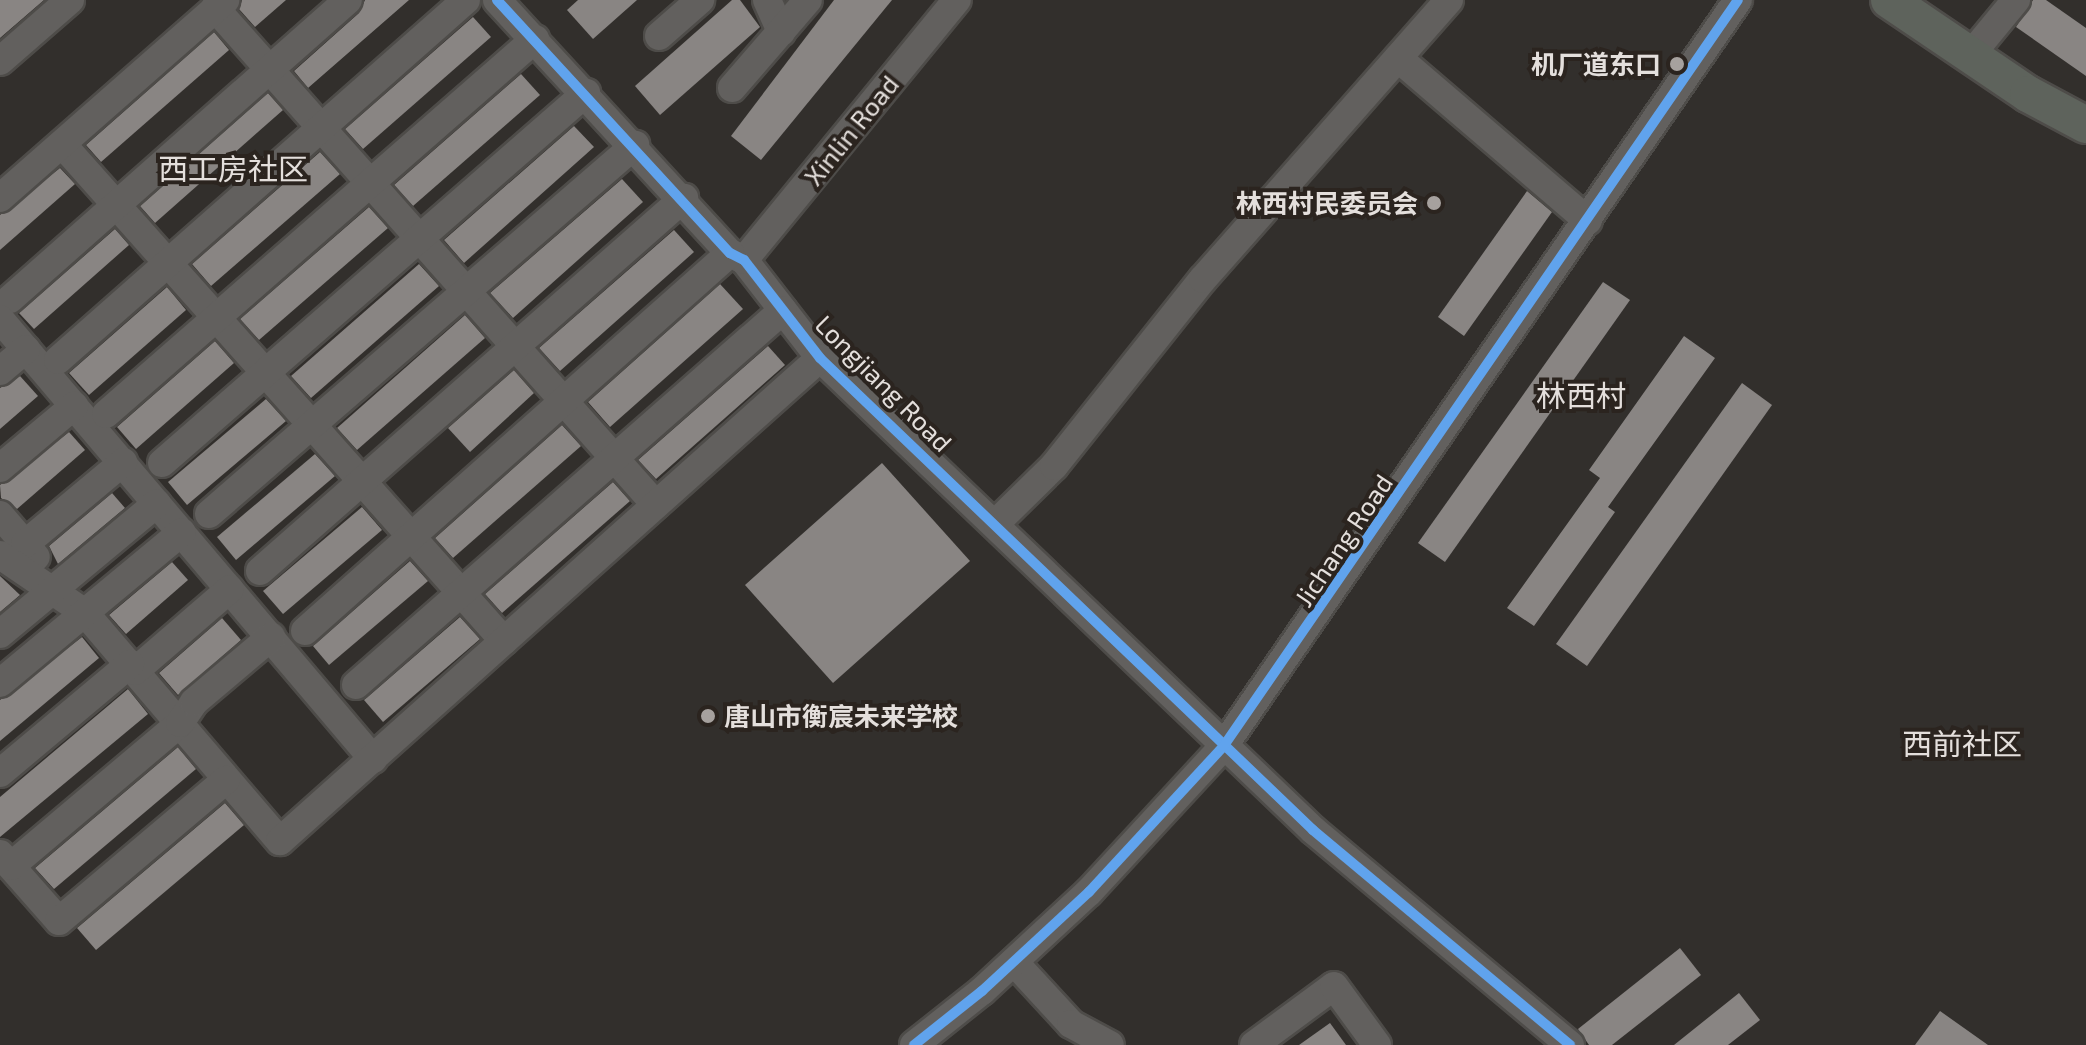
<!DOCTYPE html>
<html>
<head>
<meta charset="utf-8">
<style>
  body { margin:0 }
  #map { position:relative; width:2086px; height:1045px; overflow:hidden; background:#322f2c; font-family:"Exo 2","Noto Sans SC",sans-serif }
  div>[style] { position:absolute }
  .building>* { inset:0; background:#898583 }
  .roads { filter:drop-shadow(2px 0 #4e4c49) drop-shadow(-2px 0 #4e4c49) drop-shadow(0 2px #4e4c49) drop-shadow(0 -2px #4e4c49) }
  .minor>* { height:28px; margin:-14px; padding:0 14px; transform-origin:14px; border-radius:14px; background:#62605e }
  .major>* { height:36px; margin:-18px; padding:0 18px; transform-origin:18px; border-radius:18px; background:#5e635c }
  .cycleway>* { height:10px; margin:-5px; padding:0 5px; transform-origin:5px; border-radius:5px; background:#60a3ed }
  .dots>* { width:22px; height:22px; translate:-50% -50%; box-sizing:border-box; border:4px solid #2b241f; border-radius:50% }
  span { translate:-50% -50%; white-space:nowrap; text-align:center; line-height:1.15; -webkit-text-stroke:8px #2b241f; paint-order:stroke }
  .poi-label { font-size:26px; color:#e4dfdc; font-weight:700 }
  .right { translate:-100% -50%; text-align:right }
  .left { translate:0 -50%; text-align:left }
  .street-label { font-size:26px; color:#e4dfdc }
  .quarter-label { font-size:30px; color:#e4dfdc }
</style>
</head>
<body>
<div id="map">
  <div class="building">
    <div style="clip-path:polygon(0 0,44px 0,0 38px)"></div>
    <div style="clip-path:polygon(242px 0,286px 0,255px 27px,239px 9px)"></div>
    <div style="clip-path:polygon(365px 0,409px 0,308px 88px,294px 71px,359px 13px)"></div>
    <div style="clip-path:polygon(578px 0,637px 0,593px 39px,567px 10px)"></div>
    <div style="clip-path:polygon(732px 0,740px 0,760px 27px,660px 115px,635px 86px)"></div>
    <div style="clip-path:polygon(834px 0,892px 0,761px 160px,731px 136px)"></div>
    <div style="clip-path:polygon(2033px 0,2046px 0,2086px 28px,2086px 76px,2016px 27px)"></div>
    <div style="clip-path:polygon(473px 17px,491px 37px,363px 149px,345px 129px)"></div>
    <div style="clip-path:polygon(214px 32px,229px 50px,101px 162px,86px 145px)"></div>
    <div style="clip-path:polygon(521px 74px,540px 95px,413px 206px,394px 185px)"></div>
    <div style="clip-path:polygon(268px 93px,283px 110px,155px 223px,140px 206px)"></div>
    <div style="clip-path:polygon(574px 126px,594px 147px,464px 263px,444px 240px)"></div>
    <div style="clip-path:polygon(320px 152px,340px 174px,211px 286px,192px 264px)"></div>
    <div style="clip-path:polygon(60px 168px,75px 184px,0 250px,0 215px)"></div>
    <div style="clip-path:polygon(622px 179px,643px 202px,513px 318px,490px 293px)"></div>
    <div style="clip-path:polygon(1527px 191px,1552px 212px,1464px 336px,1438px 317px)"></div>
    <div style="clip-path:polygon(369px 207px,388px 228px,259px 340px,240px 319px)"></div>
    <div style="clip-path:polygon(115px 229px,129px 245px,34px 329px,19px 313px)"></div>
    <div style="clip-path:polygon(674px 230px,694px 252px,560px 371px,539px 348px)"></div>
    <div style="clip-path:polygon(419px 264px,439px 286px,311px 398px,291px 376px)"></div>
    <div style="clip-path:polygon(1603px 282px,1630px 300px,1445px 562px,1418px 543px)"></div>
    <div style="clip-path:polygon(720px 284px,743px 309px,610px 427px,588px 402px)"></div>
    <div style="clip-path:polygon(167px 287px,186px 310px,89px 395px,69px 373px)"></div>
    <div style="clip-path:polygon(465px 315px,485px 338px,357px 450px,337px 428px)"></div>
    <div style="clip-path:polygon(1684px 336px,1715px 358px,1608px 507px,1615px 512px,1534px 626px,1507px 608px,1600px 478px,1589px 470px)"></div>
    <div style="clip-path:polygon(215px 341px,234px 363px,136px 449px,117px 427px)"></div>
    <div style="clip-path:polygon(768px 346px,785px 365px,656px 479px,638px 460px)"></div>
    <div style="clip-path:polygon(514px 370px,534px 393px,470px 452px,448px 428px)"></div>
    <div style="clip-path:polygon(20px 376px,38px 396px,0 429px,0 388px)"></div>
    <div style="clip-path:polygon(1742px 383px,1772px 405px,1587px 666px,1556px 644px)"></div>
    <div style="clip-path:polygon(266px 399px,286px 421px,187px 505px,168px 482px)"></div>
    <div style="clip-path:polygon(562px 425px,581px 446px,453px 558px,435px 538px)"></div>
    <div style="clip-path:polygon(69px 432px,85px 450px,17px 509px,1px 498px,0 485px)"></div>
    <div style="clip-path:polygon(315px 454px,335px 476px,236px 560px,217px 537px)"></div>
    <div style="clip-path:polygon(882px 463px,970px 561px,833px 683px,745px 585px)"></div>
    <div style="clip-path:polygon(613px 482px,630px 501px,502px 613px,485px 594px)"></div>
    <div style="clip-path:polygon(112px 493px,125px 508px,58px 564px,49px 546px)"></div>
    <div style="clip-path:polygon(362px 507px,382px 530px,283px 614px,263px 591px)"></div>
    <div style="clip-path:polygon(410px 561px,428px 581px,329px 665px,313px 646px)"></div>
    <div style="clip-path:polygon(172px 562px,188px 580px,126px 634px,109px 615px)"></div>
    <div style="clip-path:polygon(0 576px,20px 595px,0 612px)"></div>
    <div style="clip-path:polygon(460px 617px,480px 639px,383px 722px,364px 700px)"></div>
    <div style="clip-path:polygon(222px 618px,241px 640px,178px 695px,159px 673px)"></div>
    <div style="clip-path:polygon(82px 637px,99px 658px,0 741px,0 700px)"></div>
    <div style="clip-path:polygon(128px 689px,148px 714px,0 837px,0 797px)"></div>
    <div style="clip-path:polygon(178px 747px,196px 769px,54px 889px,35px 868px)"></div>
    <div style="clip-path:polygon(225px 803px,244px 825px,96px 950px,77px 928px)"></div>
    <div style="clip-path:polygon(1680px 948px,1701px 975px,1612px 1045px,1589px 1045px,1578px 1029px)"></div>
    <div style="clip-path:polygon(1739px 993px,1760px 1020px,1728px 1045px,1674px 1045px)"></div>
    <div style="clip-path:polygon(1940px 1011px,1988px 1045px,1915px 1045px)"></div>
    <div style="clip-path:polygon(1330px 1023px,1346px 1045px,1299px 1045px)"></div>
  </div>
  <div class="roads">
    <div class="minor">
      <div style="left:497px;top:0;width:344px;rotate:47.4deg"></div>
      <div style="left:730px;top:253px;width:16px;rotate:27deg"></div>
      <div style="left:744px;top:260px;width:124px;rotate:52.2deg"></div>
      <div style="left:820px;top:358px;width:683px;rotate:43.75deg"></div>
      <div style="left:1313px;top:830px;width:335px;rotate:39.9deg"></div>
      <div style="left:767px;top:0;width:35px;rotate:66deg"></div>
      <div style="left:215px;top:8px;width:664px;rotate:48.42deg"></div>
      <div style="left:659px;top:36px;width:55px;rotate:-41.3deg"></div>
      <div style="left:1969px;top:57px;width:74px;rotate:-50.5deg"></div>
      <div style="left:1398px;top:58px;width:250px;rotate:40.6deg"></div>
      <div style="left:0;top:61px;width:93px;rotate:-41.1deg"></div>
      <div style="left:732px;top:88px;width:116px;rotate:-49.2deg"></div>
      <div style="left:62px;top:144px;width:665px;rotate:48.35deg"></div>
      <div style="left:0;top:198px;width:300px;rotate:-41.3deg"></div>
      <div style="left:744px;top:260px;width:336px;rotate:-50.7deg"></div>
      <div style="left:10px;top:299px;width:451px;rotate:-41.5deg"></div>
      <div style="left:0;top:319px;width:577px;rotate:49.71deg"></div>
      <div style="left:58px;top:360px;width:544px;rotate:-41.42deg"></div>
      <div style="left:0;top:371px;width:34px;rotate:-40deg"></div>
      <div style="left:106px;top:414px;width:570px;rotate:-41.16deg"></div>
      <div style="left:162px;top:463px;width:563px;rotate:-41.11deg"></div>
      <div style="left:0;top:468px;width:97px;rotate:-40deg"></div>
      <div style="left:209px;top:514px;width:564px;rotate:-40.9deg"></div>
      <div style="left:0;top:515px;width:55px;rotate:49.4deg"></div>
      <div style="left:997px;top:522px;width:80px;rotate:-44.5deg"></div>
      <div style="left:1054px;top:466px;width:239px;rotate:-51.5deg"></div>
      <div style="left:1203px;top:279px;width:372px;rotate:-48.6deg"></div>
      <div style="left:25px;top:544px;width:128px;rotate:-39.9deg"></div>
      <div style="left:0;top:555px;width:103px;rotate:34.3deg"></div>
      <div style="left:85px;top:613px;width:300px;rotate:49.5deg"></div>
      <div style="left:280px;top:841px;width:724px;rotate:-41.81deg"></div>
      <div style="left:260px;top:571px;width:565px;rotate:-41.34deg"></div>
      <div style="left:305px;top:631px;width:569px;rotate:-41.65deg"></div>
      <div style="left:0;top:634px;width:204px;rotate:-39.8deg"></div>
      <div style="left:135px;top:671px;width:125px;rotate:-40.8deg"></div>
      <div style="left:0;top:683px;width:236px;rotate:-39.7deg"></div>
      <div style="left:356px;top:685px;width:568px;rotate:-41.29deg"></div>
      <div style="left:0;top:773px;width:170px;rotate:-40deg"></div>
      <div style="left:0;top:854px;width:89px;rotate:48.6deg"></div>
      <div style="left:59px;top:921px;width:219px;rotate:-40.2deg"></div>
      <div style="left:11px;top:866px;width:221px;rotate:-40.2deg"></div>
      <div style="left:180px;top:723px;width:25px;rotate:-56deg"></div>
      <div style="left:194px;top:702px;width:101px;rotate:-40.2deg"></div>
      <div style="left:1014px;top:962px;width:84px;rotate:47.4deg"></div>
      <div style="left:1071px;top:1024px;width:44px;rotate:28.3deg"></div>
      <div style="left:914px;top:1045px;width:87px;rotate:-38.5deg"></div>
      <div style="left:982px;top:991px;width:146px;rotate:-42.8deg"></div>
      <div style="left:1089px;top:892px;width:197px;rotate:-47.3deg"></div>
      <div style="left:1223px;top:747px;width:907px;rotate:-55.42deg"></div>
      <div style="left:1254px;top:1045px;width:99px;rotate:-36.4deg"></div>
      <div style="left:1334px;top:986px;width:73px;rotate:53.9deg"></div>
    </div>
    <div class="major">
      <div style="left:1889px;top:0;width:168px;rotate:34.1deg"></div>
      <div style="left:2028px;top:94px;width:66px;rotate:28.1deg"></div>
    </div>
  </div>
  <div class="cycleway">
    <div style="left:497px;top:0;width:344px;rotate:47.4deg"></div>
    <div style="left:730px;top:253px;width:16px;rotate:27deg"></div>
    <div style="left:744px;top:260px;width:124px;rotate:52.2deg"></div>
    <div style="left:820px;top:358px;width:683px;rotate:43.75deg"></div>
    <div style="left:1313px;top:830px;width:335px;rotate:39.9deg"></div>
    <div style="left:914px;top:1045px;width:87px;rotate:-38.5deg"></div>
    <div style="left:982px;top:991px;width:146px;rotate:-42.8deg"></div>
    <div style="left:1089px;top:892px;width:197px;rotate:-47.3deg"></div>
    <div style="left:1223px;top:747px;width:907px;rotate:-55.42deg"></div>
  </div>
  <div class="dots">
    <div style="left:1677px;top:64px;background:#a6a19e"></div>
    <div style="left:1434px;top:203px;background:#a6a19e"></div>
    <div style="left:708px;top:716px;background:#a6a19e"></div>
  </div>
  <div class="poi-label">
    <span class="right" style="left:1661px;top:64px">机厂道东口</span>
    <span class="right" style="left:1418px;top:203px">林西村民委员会</span>
    <span class="left" style="left:724px;top:716px">唐山市衡宸未来学校</span>
  </div>
  <div class="street-label">
    <span style="left:851px;top:130px;rotate:-51deg">Xinlin Road</span>
    <span style="left:884px;top:383px;rotate:45deg">Longjiang Road</span>
    <span style="left:1343px;top:540px;rotate:-56deg">Jichang Road</span>
  </div>
  <div class="quarter-label">
    <span style="left:233px;top:168px">西工房社区</span>
    <span style="left:1581px;top:395px">林西村</span>
    <span style="left:1962px;top:743px">西前社区</span>
  </div>
</div>
</body>
</html>
